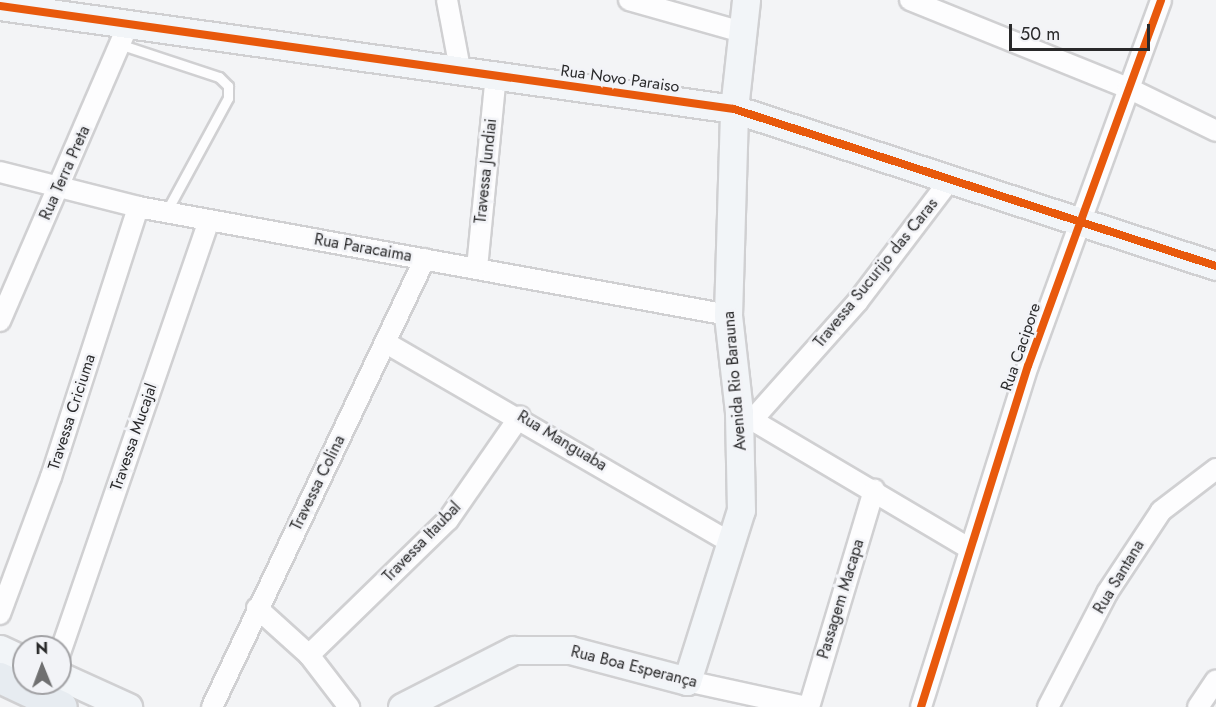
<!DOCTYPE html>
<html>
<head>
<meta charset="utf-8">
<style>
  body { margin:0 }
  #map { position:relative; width:1216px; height:707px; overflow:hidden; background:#f3f4f6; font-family:Jost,sans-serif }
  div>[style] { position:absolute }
  .roads { filter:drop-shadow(2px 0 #d0d0d2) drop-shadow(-2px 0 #d0d0d2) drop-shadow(0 2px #d0d0d2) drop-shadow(0 -2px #d0d0d2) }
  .lane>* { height:9px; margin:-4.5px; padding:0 4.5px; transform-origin:4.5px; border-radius:4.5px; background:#fdfdfe }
  .street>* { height:20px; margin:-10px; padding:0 10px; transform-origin:10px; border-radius:10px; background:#fdfdfe }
  .secondary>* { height:27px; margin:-13.5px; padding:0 13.5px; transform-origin:13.5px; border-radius:13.5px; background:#f2f5f8 }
  .primary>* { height:30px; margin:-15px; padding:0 15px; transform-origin:15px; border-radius:15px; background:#e7ecf1 }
  .cycleway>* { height:8px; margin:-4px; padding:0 4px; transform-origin:4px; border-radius:4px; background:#e8590c }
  span { translate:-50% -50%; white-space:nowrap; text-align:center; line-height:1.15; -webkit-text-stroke:5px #f2f3f7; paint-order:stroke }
  .street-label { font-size:16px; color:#29292a }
  .north { position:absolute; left:12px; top:635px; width:60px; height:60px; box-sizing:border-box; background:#f2f3f7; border:2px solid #a2a2a5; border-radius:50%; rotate:359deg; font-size:16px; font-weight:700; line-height:24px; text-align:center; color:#29292a }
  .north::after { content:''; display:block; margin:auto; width:21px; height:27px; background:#707071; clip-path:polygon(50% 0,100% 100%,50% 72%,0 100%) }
  .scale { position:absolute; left:1009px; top:24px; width:141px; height:27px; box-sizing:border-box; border:3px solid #29292a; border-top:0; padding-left:8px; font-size:18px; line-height:21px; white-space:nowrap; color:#29292a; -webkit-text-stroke:4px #f2f3f7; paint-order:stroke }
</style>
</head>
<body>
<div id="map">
  <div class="roads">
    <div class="lane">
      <div style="left:122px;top:45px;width:102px;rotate:18.3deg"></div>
      <div style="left:219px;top:77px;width:13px;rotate:45deg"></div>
      <div style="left:228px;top:86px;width:12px;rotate:90deg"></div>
      <div style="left:228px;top:98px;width:130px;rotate:118.5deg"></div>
    </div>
    <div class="street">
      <div style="left:447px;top:0;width:70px;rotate:79.3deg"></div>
      <div style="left:629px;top:0;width:117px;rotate:15.8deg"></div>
      <div style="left:910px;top:0;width:235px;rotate:22deg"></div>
      <div style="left:1128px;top:88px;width:98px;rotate:26deg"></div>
      <div style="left:0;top:172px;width:142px;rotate:14.2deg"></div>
      <div style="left:138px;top:207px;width:600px;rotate:10.37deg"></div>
      <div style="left:477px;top:268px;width:194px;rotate:-84.4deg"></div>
      <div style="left:0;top:321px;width:322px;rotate:-66.6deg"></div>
      <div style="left:388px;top:344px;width:399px;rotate:30.1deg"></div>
      <div style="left:742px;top:414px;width:261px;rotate:30.6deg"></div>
      <div style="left:753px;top:419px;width:158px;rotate:-48.3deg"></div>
      <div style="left:858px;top:301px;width:152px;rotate:-52.8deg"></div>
      <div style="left:257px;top:608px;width:70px;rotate:42.1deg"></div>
      <div style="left:309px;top:655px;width:66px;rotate:52.4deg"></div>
      <div style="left:0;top:614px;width:146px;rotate:-69.6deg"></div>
      <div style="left:51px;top:477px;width:284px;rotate:-72.1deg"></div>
      <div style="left:60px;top:653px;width:457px;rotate:-71deg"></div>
      <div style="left:309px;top:655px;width:194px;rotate:-44.2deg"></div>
      <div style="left:448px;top:520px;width:126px;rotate:-55.3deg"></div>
      <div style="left:687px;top:681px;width:122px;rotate:12.3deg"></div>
      <div style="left:212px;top:707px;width:496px;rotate:-64.6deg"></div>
      <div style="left:809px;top:707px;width:227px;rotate:-73.3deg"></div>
      <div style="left:921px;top:707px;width:357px;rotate:-72.6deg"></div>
      <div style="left:1028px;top:366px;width:389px;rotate:-70deg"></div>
      <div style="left:1048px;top:707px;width:128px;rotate:-62.6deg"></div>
      <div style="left:1107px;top:593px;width:98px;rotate:-56.6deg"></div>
      <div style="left:1161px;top:511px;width:69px;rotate:-37.4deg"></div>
      <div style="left:1198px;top:707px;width:32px;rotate:-56deg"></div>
    </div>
    <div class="secondary">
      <div style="left:0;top:6px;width:741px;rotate:7.99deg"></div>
      <div style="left:734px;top:109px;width:507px;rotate:18.04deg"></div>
      <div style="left:0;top:649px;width:26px;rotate:25deg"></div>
      <div style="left:60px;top:676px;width:75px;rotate:24.5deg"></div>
      <div style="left:402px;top:707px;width:126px;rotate:-27deg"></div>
      <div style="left:514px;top:650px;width:56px"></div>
      <div style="left:570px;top:650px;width:121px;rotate:14.8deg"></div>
      <div style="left:687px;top:681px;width:179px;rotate:-72.5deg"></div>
      <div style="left:741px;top:510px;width:98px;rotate:-91.2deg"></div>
      <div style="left:739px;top:412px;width:98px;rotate:-96.5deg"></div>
      <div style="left:728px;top:315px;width:206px;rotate:-88.3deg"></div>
      <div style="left:734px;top:109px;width:110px;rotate:-83.7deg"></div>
    </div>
    <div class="primary">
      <div style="left:0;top:678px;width:68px;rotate:25.1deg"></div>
    </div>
  </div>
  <div class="cycleway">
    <div style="left:0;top:6px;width:741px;rotate:7.99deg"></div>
    <div style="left:734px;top:109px;width:507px;rotate:18.04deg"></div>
    <div style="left:921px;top:707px;width:357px;rotate:-72.6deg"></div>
    <div style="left:1028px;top:366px;width:389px;rotate:-70deg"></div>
  </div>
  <div class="street-label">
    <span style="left:620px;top:79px;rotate:8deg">Rua Novo Paraiso</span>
    <span style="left:486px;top:171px;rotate:-84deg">Travessa Jundiai</span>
    <span style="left:65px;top:173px;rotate:-66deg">Rua Terra Preta</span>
    <span style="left:363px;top:248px;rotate:10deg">Rua Paracaima</span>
    <span style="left:876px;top:273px;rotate:-51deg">Travessa Sucurijo das Caras</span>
    <span style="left:1021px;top:347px;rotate:-71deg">Rua Cacipore</span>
    <span style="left:735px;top:381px;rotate:-95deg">Avenida Rio Barauna</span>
    <span style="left:72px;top:412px;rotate:-72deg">Travessa Criciuma</span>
    <span style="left:134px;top:437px;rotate:-71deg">Travessa Mucajal</span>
    <span style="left:562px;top:441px;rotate:31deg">Rua Manguaba</span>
    <span style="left:318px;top:483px;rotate:-64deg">Travessa Colina</span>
    <span style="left:422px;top:542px;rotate:-46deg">Travessa Itaubal</span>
    <span style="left:1119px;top:577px;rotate:-59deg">Rua Santana</span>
    <span style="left:841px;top:599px;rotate:-73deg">Passagem Macapa</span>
    <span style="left:634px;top:667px;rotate:14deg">Rua Boa Esperança</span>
  </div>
  <div class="north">N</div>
  <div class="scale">50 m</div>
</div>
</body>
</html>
